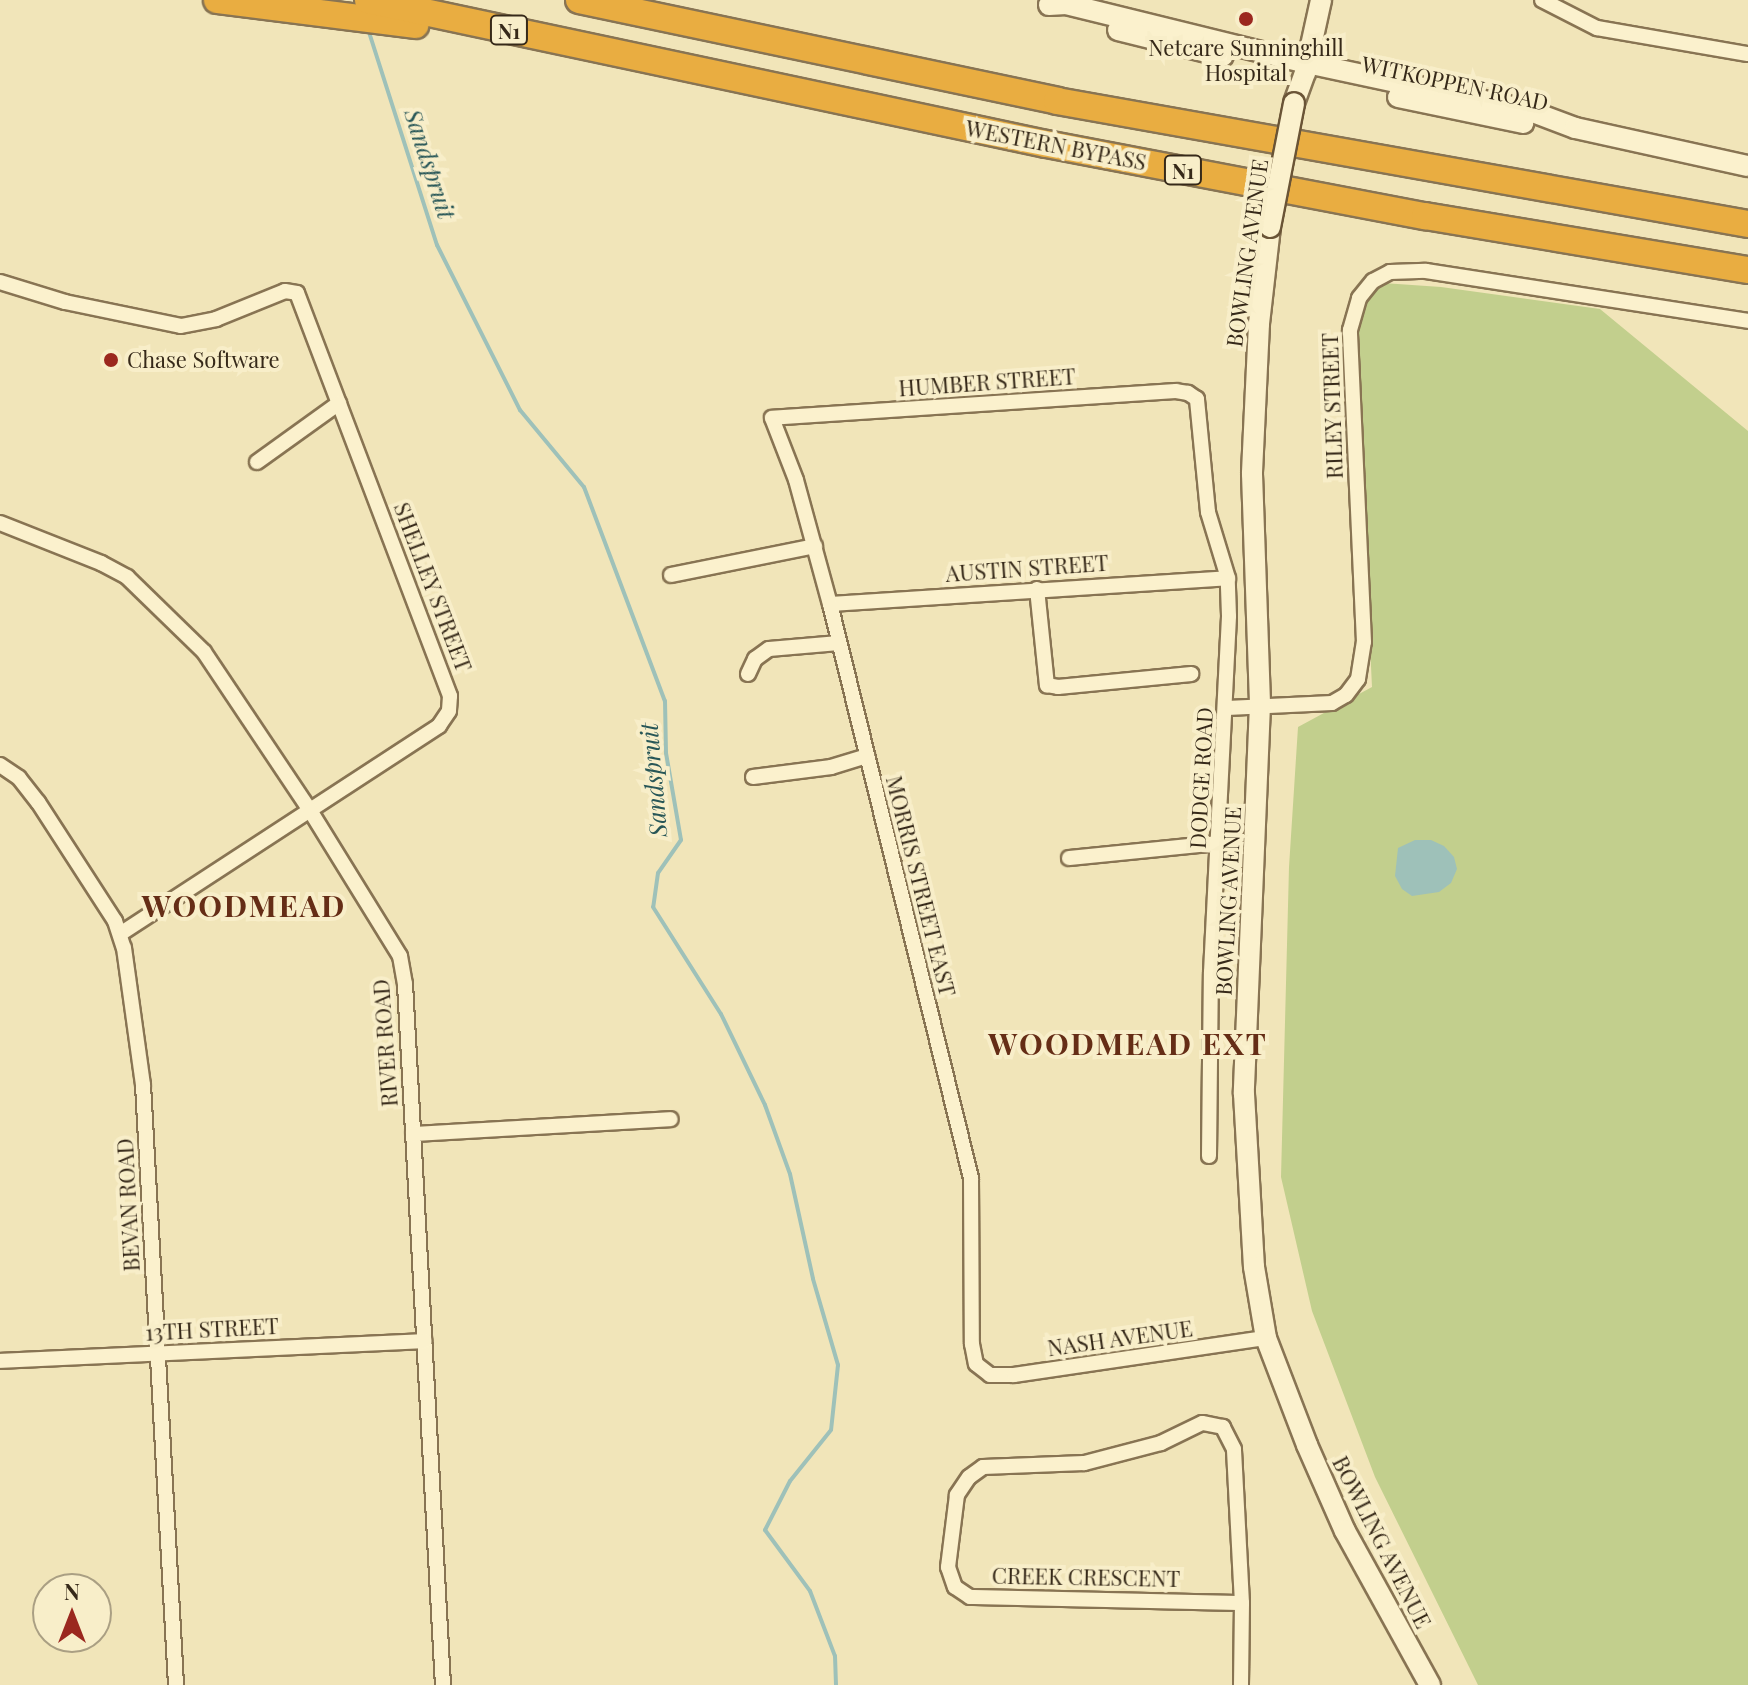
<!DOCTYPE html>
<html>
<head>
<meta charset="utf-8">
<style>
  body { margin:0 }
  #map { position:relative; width:1748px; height:1685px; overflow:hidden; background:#f1e5b9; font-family:"Playfair Display",serif }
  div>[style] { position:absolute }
  .green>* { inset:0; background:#c2cf8d }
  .water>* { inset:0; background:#9ec1b9 }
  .stream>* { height:4px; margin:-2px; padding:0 2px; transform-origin:2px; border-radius:2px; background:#9ec1b9 }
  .roads { filter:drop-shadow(2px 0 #887453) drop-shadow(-2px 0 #887453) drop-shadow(0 2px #887453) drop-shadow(0 -2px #887453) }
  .street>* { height:14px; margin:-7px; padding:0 7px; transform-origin:7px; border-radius:7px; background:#fbf1cd }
  .secondary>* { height:20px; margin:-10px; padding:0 10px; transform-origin:10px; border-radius:10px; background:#fbf1cd }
  .highway>* { height:26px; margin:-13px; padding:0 13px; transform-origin:13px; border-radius:13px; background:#e9ad41 }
  .bridges { filter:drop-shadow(2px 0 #6a5436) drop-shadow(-2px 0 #6a5436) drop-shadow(0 2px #6a5436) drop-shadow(0 -2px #6a5436) }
  .secondary-bridge>* { height:20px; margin:-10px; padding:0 10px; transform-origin:10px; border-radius:10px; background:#fbf1cd }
  .dots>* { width:22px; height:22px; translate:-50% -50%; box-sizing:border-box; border:4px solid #f8eec9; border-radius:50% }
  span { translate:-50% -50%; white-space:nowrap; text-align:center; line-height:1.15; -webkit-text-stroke:8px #f8eec9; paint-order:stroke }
  .shield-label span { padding:2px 6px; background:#f8eec9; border:2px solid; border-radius:6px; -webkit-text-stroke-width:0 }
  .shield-label { font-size:20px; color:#362919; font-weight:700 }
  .poi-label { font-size:22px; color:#362919 }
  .left { translate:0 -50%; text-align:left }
  .street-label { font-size:22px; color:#362919 }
  .water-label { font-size:24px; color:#275657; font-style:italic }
  .district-label { font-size:30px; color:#652d16; font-weight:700; letter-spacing:2px }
  .north { position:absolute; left:32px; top:1573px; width:80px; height:80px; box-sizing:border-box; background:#f8eec9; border:2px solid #aa9f83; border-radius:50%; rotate:0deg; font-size:22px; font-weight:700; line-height:32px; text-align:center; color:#362919 }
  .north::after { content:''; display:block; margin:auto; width:28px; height:36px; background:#9b281f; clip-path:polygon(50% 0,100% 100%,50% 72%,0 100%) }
</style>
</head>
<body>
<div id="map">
  <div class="green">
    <div style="clip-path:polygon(1383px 283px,1441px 287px,1600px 309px,1748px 431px,1748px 1685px,1478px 1685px,1375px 1477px,1312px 1311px,1281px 1177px,1289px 867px,1298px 727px,1372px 687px,1354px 312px)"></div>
  </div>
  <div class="water">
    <div style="clip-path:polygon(1415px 840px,1431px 840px,1444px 846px,1454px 857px,1457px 869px,1451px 883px,1439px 892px,1412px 896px,1402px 889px,1395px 876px,1398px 848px)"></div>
  </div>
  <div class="stream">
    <div style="left:368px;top:29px;width:227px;rotate:72.3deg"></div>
    <div style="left:437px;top:245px;width:185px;rotate:63.3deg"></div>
    <div style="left:520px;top:410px;width:100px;rotate:50.3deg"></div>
    <div style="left:584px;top:487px;width:229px;rotate:69.3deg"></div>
    <div style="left:665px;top:701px;width:52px;rotate:88.9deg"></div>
    <div style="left:666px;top:753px;width:88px;rotate:80.2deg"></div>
    <div style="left:681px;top:840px;width:40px;rotate:124.9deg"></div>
    <div style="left:658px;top:873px;width:34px;rotate:98deg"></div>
    <div style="left:653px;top:907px;width:127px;rotate:57.6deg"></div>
    <div style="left:721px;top:1014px;width:101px;rotate:64.2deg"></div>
    <div style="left:765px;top:1105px;width:73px;rotate:70.1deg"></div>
    <div style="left:790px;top:1174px;width:107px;rotate:77.6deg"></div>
    <div style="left:813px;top:1279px;width:90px;rotate:73.8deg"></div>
    <div style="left:838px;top:1365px;width:65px;rotate:96.1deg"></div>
    <div style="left:831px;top:1430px;width:65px;rotate:128.8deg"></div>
    <div style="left:790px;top:1481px;width:55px;rotate:117deg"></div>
    <div style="left:765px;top:1530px;width:76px;rotate:53.6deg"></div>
    <div style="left:810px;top:1591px;width:70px;rotate:69deg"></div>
    <div style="left:835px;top:1656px;width:29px;rotate:88deg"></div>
  </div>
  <div class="roads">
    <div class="street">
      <div style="left:1542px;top:0;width:62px;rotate:27deg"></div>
      <div style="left:1597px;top:28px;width:153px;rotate:9.8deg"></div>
      <div style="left:0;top:282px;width:68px;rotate:17.1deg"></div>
      <div style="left:65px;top:302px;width:118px;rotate:11.7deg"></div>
      <div style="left:181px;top:326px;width:36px;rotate:-11deg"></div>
      <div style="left:216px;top:319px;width:74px;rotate:-22.1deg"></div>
      <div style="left:285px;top:291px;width:12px;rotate:9deg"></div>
      <div style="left:297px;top:293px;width:431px;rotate:69.2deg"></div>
      <div style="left:450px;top:696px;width:15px;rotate:94deg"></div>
      <div style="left:449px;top:711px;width:18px;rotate:124deg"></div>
      <div style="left:439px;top:726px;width:379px;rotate:146.9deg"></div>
      <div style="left:257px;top:462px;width:101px;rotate:-35.7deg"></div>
      <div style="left:0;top:523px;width:109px;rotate:21.6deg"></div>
      <div style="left:101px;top:563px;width:30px;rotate:28deg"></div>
      <div style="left:127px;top:577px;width:107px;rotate:44.2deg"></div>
      <div style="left:204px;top:652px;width:192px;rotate:56.2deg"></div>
      <div style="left:311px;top:812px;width:169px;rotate:58.3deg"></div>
      <div style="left:400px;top:956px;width:28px;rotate:80deg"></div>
      <div style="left:405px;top:984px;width:702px;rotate:86.9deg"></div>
      <div style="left:671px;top:575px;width:147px;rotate:-11.4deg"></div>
      <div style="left:1037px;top:589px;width:97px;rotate:84.1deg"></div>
      <div style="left:1047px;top:685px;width:11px;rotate:10deg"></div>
      <div style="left:1058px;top:687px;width:134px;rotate:-5.6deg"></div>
      <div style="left:830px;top:604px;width:399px;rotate:-3.7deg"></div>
      <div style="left:748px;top:674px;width:17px;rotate:-65deg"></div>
      <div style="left:755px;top:659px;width:17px;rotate:-36deg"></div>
      <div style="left:769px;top:649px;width:70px;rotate:-4.9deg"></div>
      <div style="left:1227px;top:708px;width:105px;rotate:-2.7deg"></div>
      <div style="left:1332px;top:703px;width:16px;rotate:-30deg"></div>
      <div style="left:1346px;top:695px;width:20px;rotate:-53deg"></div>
      <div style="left:1358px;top:679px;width:37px;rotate:-81deg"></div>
      <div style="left:1364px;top:642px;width:312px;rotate:-92.6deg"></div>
      <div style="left:1350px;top:330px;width:33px;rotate:-74deg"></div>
      <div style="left:1359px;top:298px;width:22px;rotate:-51deg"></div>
      <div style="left:1373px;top:281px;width:19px;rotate:-28deg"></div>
      <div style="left:1390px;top:272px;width:36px;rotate:-2deg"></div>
      <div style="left:1426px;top:271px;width:326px;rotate:8.8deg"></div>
      <div style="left:0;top:765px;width:23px;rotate:34deg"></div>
      <div style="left:19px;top:778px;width:31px;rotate:52deg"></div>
      <div style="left:38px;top:802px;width:142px;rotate:57.1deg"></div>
      <div style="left:115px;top:921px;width:28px;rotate:72deg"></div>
      <div style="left:124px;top:948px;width:138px;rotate:82.1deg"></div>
      <div style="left:143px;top:1085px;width:601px;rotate:86.85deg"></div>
      <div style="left:753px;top:777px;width:79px;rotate:-7.3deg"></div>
      <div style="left:831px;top:767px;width:38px;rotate:-17deg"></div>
      <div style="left:1069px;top:858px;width:151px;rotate:-5.7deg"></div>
      <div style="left:413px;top:1134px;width:258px;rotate:-3.3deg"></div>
      <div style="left:1209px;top:1156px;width:184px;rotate:-89.4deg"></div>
      <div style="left:1211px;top:972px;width:356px;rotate:-87.1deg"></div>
      <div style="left:1229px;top:616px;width:38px;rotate:-92deg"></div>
      <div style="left:1228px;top:578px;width:69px;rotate:-106.9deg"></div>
      <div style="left:1208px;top:512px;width:114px;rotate:-95.6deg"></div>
      <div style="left:1197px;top:399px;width:11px;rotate:-146deg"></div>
      <div style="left:1188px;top:393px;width:12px;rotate:-171deg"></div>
      <div style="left:1176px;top:391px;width:405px;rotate:176.2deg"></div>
      <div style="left:772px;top:418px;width:66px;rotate:68.8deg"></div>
      <div style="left:796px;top:480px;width:129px;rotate:74.7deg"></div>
      <div style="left:830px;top:604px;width:591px;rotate:76.2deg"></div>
      <div style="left:971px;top:1178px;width:166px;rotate:89.7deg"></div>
      <div style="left:972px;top:1344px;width:20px;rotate:79deg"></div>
      <div style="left:976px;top:1364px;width:18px;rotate:38deg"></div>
      <div style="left:990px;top:1375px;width:24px"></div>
      <div style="left:1014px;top:1375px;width:255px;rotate:-8.4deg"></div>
      <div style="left:0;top:1361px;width:425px;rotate:-2.7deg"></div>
      <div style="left:1241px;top:1685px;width:82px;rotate:-89.3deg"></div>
      <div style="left:1242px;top:1603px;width:154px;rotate:-93deg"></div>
      <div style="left:1234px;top:1449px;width:25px;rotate:-117deg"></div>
      <div style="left:1223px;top:1427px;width:21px;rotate:-169deg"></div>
      <div style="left:1202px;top:1423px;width:46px;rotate:154deg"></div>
      <div style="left:1161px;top:1443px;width:80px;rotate:165.4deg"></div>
      <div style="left:1084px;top:1463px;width:101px;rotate:177.7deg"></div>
      <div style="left:983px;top:1467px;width:17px;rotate:144deg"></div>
      <div style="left:969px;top:1477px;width:22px;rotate:124deg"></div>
      <div style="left:957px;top:1495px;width:73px;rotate:97.1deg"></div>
      <div style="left:948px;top:1567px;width:21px;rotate:71deg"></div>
      <div style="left:955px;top:1587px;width:18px;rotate:34deg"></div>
      <div style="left:970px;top:1597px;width:272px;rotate:1.3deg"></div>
    </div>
    <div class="secondary">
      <div style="left:1049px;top:5px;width:17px;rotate:-3deg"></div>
      <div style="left:1066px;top:4px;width:248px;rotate:13.8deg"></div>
      <div style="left:1307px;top:63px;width:228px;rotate:12.1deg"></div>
      <div style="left:1530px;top:111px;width:48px;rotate:20.7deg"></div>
      <div style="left:1575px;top:128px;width:177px;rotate:12.4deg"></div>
      <div style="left:1118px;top:30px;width:108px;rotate:13.9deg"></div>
      <div style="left:1398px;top:97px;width:128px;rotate:11.7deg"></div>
      <div style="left:1294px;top:103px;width:32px;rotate:-70deg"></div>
      <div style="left:1305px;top:73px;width:75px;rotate:-77.6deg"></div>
      <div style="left:1270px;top:227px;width:98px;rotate:96.5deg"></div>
      <div style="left:1259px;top:324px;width:150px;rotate:92.7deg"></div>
      <div style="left:1252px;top:474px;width:231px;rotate:88deg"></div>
      <div style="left:1260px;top:705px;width:389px;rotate:92.4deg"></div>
      <div style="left:1244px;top:1094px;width:173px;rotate:86.7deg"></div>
      <div style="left:1254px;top:1267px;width:72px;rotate:80.4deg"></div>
      <div style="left:1266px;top:1338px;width:115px;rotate:69deg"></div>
      <div style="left:1307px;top:1445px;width:94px;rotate:66.2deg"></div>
      <div style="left:1345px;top:1531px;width:176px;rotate:61.1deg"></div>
    </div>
    <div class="highway">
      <div style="left:217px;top:0;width:200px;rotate:7.2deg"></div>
      <div style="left:368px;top:0;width:693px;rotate:11.99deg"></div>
      <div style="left:1046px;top:144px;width:386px;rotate:10.8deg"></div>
      <div style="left:1425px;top:216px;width:327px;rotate:9.5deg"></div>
      <div style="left:579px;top:0;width:489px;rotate:11.9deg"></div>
      <div style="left:1057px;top:101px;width:702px;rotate:10.09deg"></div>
    </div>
  </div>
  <div class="bridges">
    <div class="secondary-bridge">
      <div style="left:1270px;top:227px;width:126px;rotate:-79deg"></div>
    </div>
  </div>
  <div class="dots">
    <div style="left:1246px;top:19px;background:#9b281f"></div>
    <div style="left:111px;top:360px;background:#9b281f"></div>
  </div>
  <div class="shield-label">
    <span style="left:509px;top:30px">N1</span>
    <span style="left:1183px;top:170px">N1</span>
  </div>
  <div class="poi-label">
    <span style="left:1246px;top:60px">Netcare Sunninghill<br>Hospital</span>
    <span class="left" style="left:127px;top:360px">Chase Software</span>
  </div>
  <div class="street-label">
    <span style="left:1455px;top:83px;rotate:12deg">WITKOPPEN ROAD</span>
    <span style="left:1056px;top:145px;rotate:11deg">WESTERN BYPASS</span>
    <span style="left:1247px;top:253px;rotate:-82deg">BOWLING AVENUE</span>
    <span style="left:987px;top:382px;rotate:-4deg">HUMBER STREET</span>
    <span style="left:1332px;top:406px;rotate:-92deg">RILEY STREET</span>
    <span style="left:1027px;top:568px;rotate:-4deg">AUSTIN STREET</span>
    <span style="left:433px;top:587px;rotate:69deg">SHELLEY STREET</span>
    <span style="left:1201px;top:778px;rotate:-87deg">DODGE ROAD</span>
    <span style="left:921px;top:886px;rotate:76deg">MORRIS STREET EAST</span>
    <span style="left:1228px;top:901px;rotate:-87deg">BOWLING AVENUE</span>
    <span style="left:385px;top:1043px;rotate:-94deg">RIVER ROAD</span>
    <span style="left:128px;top:1205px;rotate:-93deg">BEVAN ROAD</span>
    <span style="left:212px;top:1329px;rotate:-3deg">13TH STREET</span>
    <span style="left:1120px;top:1338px;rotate:-8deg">NASH AVENUE</span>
    <span style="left:1382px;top:1542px;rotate:63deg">BOWLING AVENUE</span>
    <span style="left:1086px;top:1577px;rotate:1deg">CREEK CRESCENT</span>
  </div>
  <div class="water-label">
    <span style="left:430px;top:164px;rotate:72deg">Sandspruit</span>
    <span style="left:653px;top:780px;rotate:-95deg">Sandspruit</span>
  </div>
  <div class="district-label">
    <span style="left:244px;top:905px">WOODMEAD</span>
    <span style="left:1128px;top:1043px">WOODMEAD EXT</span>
  </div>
  <div class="north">N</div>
</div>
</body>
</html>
